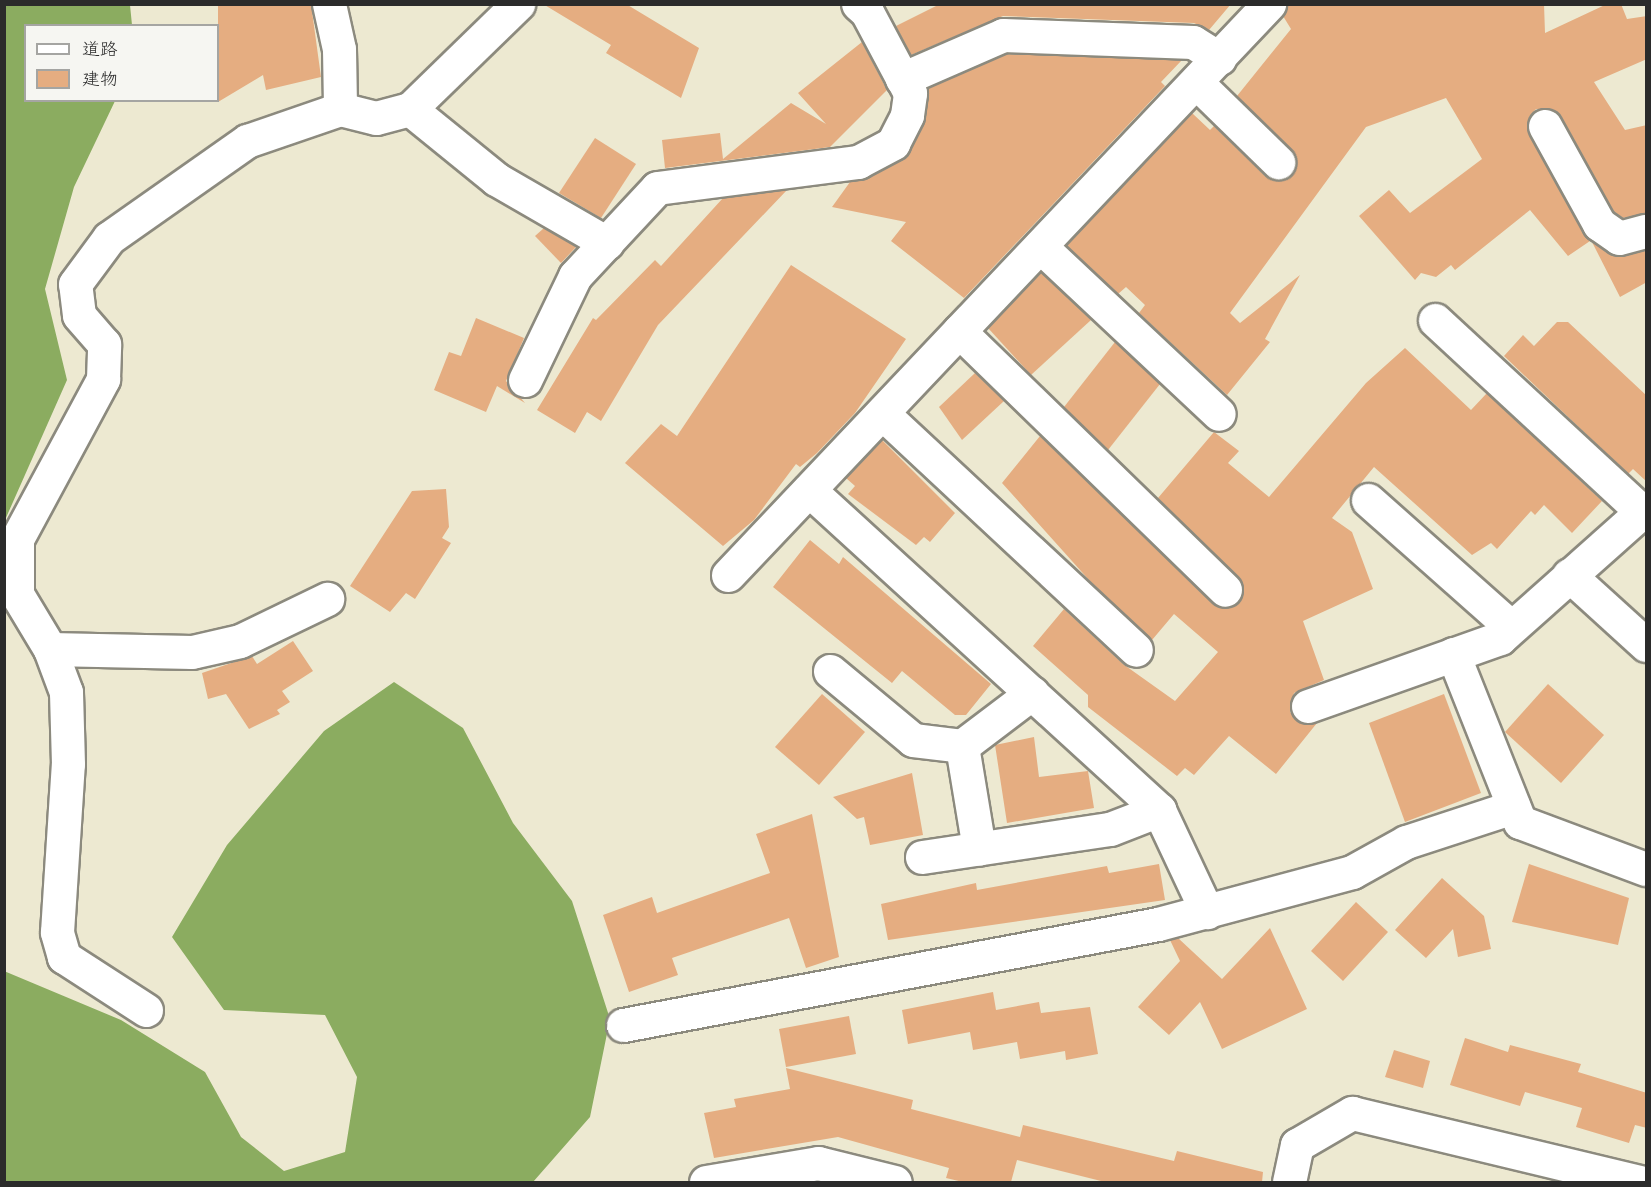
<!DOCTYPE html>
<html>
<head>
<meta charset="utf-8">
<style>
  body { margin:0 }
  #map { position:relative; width:1651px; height:1187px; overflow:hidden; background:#ede9d1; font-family:"Indie Flower","Klee One",sans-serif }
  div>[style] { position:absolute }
  .forest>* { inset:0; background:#8bac60 }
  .building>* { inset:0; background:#e5ad81 }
  .roads { filter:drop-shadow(2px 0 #8c8a7e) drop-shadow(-2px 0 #8c8a7e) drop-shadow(0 2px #8c8a7e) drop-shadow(0 -2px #8c8a7e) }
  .minor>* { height:33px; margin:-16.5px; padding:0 16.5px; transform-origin:16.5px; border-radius:16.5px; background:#fff }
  span { translate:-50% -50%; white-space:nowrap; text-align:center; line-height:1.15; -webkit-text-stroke:4.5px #f6f6f2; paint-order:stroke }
  .frame { position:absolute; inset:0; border:6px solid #2b2b2b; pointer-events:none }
  .legend { position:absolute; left:24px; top:24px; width:195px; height:78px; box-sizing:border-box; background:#f6f6f2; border:2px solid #a5a5a2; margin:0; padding:8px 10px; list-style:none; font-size:18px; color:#2b2b2b }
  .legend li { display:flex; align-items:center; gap:12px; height:30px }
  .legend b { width:30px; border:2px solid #a5a5a2 }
</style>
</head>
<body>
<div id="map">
  <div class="forest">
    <div style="clip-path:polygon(5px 4px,130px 5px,132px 25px,26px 26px,26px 100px,115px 101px,74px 187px,45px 289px,67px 380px,5px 520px)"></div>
    <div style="clip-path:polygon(394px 682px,463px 728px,513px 823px,572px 901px,610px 1019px,590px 1117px,533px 1182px,5px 1182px,4px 971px,121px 1020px,205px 1072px,241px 1137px,284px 1171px,345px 1152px,357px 1077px,325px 1015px,224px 1010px,172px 937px,227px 845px,324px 731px)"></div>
  </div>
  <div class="building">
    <div style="clip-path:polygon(218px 4px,311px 4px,321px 77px,266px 90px,263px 75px,218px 102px)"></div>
    <div style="clip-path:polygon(543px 4px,626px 4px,699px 48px,681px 98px,606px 53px,611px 45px)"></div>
    <div style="clip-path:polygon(940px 4px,1231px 4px,1209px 30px,1194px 23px,1003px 16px,911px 55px,896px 26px)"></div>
    <div style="clip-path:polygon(1287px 4px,1544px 4px,1545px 33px,1607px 4px,1621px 4px,1627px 19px,1647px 16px,1647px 59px,1594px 82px,1625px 130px,1647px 125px,1647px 213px,1623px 218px,1613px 211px,1561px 116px,1554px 110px,1536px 109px,1529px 117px,1529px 135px,1590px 241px,1568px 256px,1530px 210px,1455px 270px,1451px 265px,1436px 277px,1421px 273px,1415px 280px,1359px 216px,1389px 190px,1410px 213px,1482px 159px,1446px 98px,1366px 127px,1230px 313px,1240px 323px,1300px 275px,1265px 339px,1270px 342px,1227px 395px,1139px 313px,1145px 305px,1126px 287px,1118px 294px,1066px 245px,1192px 113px,1210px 130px,1214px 126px,1265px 176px,1282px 180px,1292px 175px,1296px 158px,1291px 149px,1237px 96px,1291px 29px,1283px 16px)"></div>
    <div style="clip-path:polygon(862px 42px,887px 90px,830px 147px,665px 168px,662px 140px,720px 133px,723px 159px,791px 103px,826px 124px,798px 93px)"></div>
    <div style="clip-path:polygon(1007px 54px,1182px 60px,1161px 82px,1165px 86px,964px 298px,891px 241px,906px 222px,832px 207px,850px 182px,867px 178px,909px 152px,926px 118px,927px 88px)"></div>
    <div style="clip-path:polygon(595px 138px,636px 164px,601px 218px,559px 193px)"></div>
    <div style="clip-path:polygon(787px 190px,658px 325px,601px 421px,587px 412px,575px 433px,537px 410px,593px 318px,596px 320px,655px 260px,661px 266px,723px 198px)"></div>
    <div style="clip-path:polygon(544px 228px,576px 247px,561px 263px,535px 236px)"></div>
    <div style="clip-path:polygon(1592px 242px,1616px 256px,1647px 250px,1647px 282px,1620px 297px)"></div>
    <div style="clip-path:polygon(791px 265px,906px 339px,855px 413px,817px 453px,800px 467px,796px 464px,754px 520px,723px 546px,625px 463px,661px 424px,677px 436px)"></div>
    <div style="clip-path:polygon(1041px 272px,1091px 320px,1031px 375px,988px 328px)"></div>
    <div style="clip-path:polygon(476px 318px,524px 338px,506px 381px,525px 403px,497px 386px,486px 412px,434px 390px,449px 352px,461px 356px)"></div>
    <div style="clip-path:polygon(1557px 322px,1568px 322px,1647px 396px,1647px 482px,1633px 469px,1628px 474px,1504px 356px,1523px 335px,1534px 346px)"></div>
    <div style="clip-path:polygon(1115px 342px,1160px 384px,1108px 450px,1064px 407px)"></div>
    <div style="clip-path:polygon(1405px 348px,1471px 410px,1487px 393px,1602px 501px,1572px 533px,1544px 505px,1535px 515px,1531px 511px,1497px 549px,1491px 543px,1472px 555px,1374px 467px,1332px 518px,1352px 532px,1373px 589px,1303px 621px,1324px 680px,1294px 693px,1290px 712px,1304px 724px,1317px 723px,1276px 774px,1229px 736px,1194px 775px,1185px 768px,1177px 776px,1088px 707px,1088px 695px,1033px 646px,1064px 609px,1123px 664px,1175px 701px,1218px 652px,1174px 614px,1152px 640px,1089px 580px,1002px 483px,1040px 436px,1212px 603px,1231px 608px,1243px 595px,1238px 577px,1158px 498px,1214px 432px,1239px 451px,1228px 463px,1269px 497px,1366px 383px)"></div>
    <div style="clip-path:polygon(975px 373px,1004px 401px,962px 440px,939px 407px)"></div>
    <div style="clip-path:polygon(882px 440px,955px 513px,930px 542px,924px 537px,916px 545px,848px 494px,855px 486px,846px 478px)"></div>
    <div style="clip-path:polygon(446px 489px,449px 527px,442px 538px,451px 543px,415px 599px,406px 593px,390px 612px,350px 586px,412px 491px)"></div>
    <div style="clip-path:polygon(810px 540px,839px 564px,843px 557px,991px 684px,966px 715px,955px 715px,902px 671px,892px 683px,773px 587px)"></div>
    <div style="clip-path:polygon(293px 641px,313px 671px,282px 691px,290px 702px,277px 710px,280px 714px,249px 729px,226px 694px,208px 699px,202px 673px,252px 656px,257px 664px)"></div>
    <div style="clip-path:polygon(1548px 684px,1604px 735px,1561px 783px,1505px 732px)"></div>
    <div style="clip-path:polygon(822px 694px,865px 732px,819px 785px,775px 747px)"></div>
    <div style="clip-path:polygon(1444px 694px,1481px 793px,1405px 822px,1369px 723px)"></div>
    <div style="clip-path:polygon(1034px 737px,1039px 777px,1088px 771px,1094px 808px,1007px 823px,995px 745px)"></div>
    <div style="clip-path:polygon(912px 773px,923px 835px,870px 845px,864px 817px,857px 819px,833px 797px)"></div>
    <div style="clip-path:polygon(812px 814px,839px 957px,806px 968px,789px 918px,672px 958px,678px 975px,629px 992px,603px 915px,652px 897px,657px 913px,770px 873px,756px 834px)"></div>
    <div style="clip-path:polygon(1159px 864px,1165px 900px,888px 940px,881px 904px,976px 883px,977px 890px,1107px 866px,1109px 873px)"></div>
    <div style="clip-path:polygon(1529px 864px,1629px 898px,1618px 945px,1512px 922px)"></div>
    <div style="clip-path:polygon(1442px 878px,1484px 916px,1491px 949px,1458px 957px,1453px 929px,1426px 958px,1395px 930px)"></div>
    <div style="clip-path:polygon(1356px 902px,1388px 932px,1343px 981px,1311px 951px)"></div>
    <div style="clip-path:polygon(1270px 928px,1307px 1009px,1222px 1049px,1200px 1002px,1169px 1035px,1138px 1007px,1180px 961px,1170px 940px,1178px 938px,1222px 979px)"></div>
    <div style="clip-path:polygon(993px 992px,996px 1010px,1039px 1002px,1041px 1013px,1090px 1007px,1098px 1054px,1066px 1060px,1065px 1051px,1020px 1059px,1017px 1042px,973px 1050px,970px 1032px,908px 1044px,902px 1010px)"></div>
    <div style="clip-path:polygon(849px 1016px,856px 1054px,786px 1067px,779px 1029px)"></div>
    <div style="clip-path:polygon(1465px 1038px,1508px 1052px,1510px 1045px,1581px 1064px,1578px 1072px,1647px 1093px,1647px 1128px,1635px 1125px,1629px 1143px,1576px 1127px,1582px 1108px,1525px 1092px,1520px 1106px,1450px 1085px)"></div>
    <div style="clip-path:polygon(1394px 1050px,1430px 1061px,1423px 1088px,1385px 1077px)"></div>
    <div style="clip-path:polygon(786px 1068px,913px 1100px,911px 1109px,1020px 1137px,1023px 1125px,1174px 1161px,1177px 1151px,1263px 1172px,1262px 1182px,1105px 1182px,1017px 1160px,1011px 1182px,963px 1182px,946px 1178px,949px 1168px,838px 1137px,714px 1158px,704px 1113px,736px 1107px,734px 1099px,790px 1089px)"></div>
  </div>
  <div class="roads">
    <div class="minor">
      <div style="left:329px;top:4px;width:46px;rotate:77.5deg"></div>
      <div style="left:339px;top:49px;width:60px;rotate:89deg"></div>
      <div style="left:902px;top:79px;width:110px;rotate:-23.5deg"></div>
      <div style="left:1003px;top:35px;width:190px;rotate:2.1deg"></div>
      <div style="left:1193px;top:42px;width:31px;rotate:32deg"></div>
      <div style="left:1196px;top:82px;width:115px;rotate:44.3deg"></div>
      <div style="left:410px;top:109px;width:111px;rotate:39.1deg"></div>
      <div style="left:496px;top:179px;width:128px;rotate:30deg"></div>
      <div style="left:1545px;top:126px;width:112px;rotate:61.1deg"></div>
      <div style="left:1599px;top:224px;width:24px;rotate:35deg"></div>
      <div style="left:1619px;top:238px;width:28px;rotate:-15deg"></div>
      <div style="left:1040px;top:246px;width:245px;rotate:43.2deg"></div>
      <div style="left:1435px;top:320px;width:282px;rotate:42.8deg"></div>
      <div style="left:959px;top:331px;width:371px;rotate:44.2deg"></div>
      <div style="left:525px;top:380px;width:115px;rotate:-64.3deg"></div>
      <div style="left:575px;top:276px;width:120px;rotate:-47deg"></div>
      <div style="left:657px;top:188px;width:203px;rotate:-7.4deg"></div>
      <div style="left:858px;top:162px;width:40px;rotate:-28deg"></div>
      <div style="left:893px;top:143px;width:31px;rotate:-63deg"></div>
      <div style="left:907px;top:115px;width:22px;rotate:-82deg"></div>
      <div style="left:910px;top:93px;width:92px;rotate:-118deg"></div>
      <div style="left:867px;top:12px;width:12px;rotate:-138deg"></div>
      <div style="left:882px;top:413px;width:347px;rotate:43deg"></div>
      <div style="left:809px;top:490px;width:474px;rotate:42.4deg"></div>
      <div style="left:1159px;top:810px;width:113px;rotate:64.8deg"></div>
      <div style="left:1368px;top:500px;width:191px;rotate:41.6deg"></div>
      <div style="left:728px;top:575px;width:787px;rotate:-46.55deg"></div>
      <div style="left:1569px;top:575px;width:104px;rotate:42.3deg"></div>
      <div style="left:50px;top:649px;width:142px;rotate:1.2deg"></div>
      <div style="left:192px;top:652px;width:49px;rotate:-12.9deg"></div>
      <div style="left:240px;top:641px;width:97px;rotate:-25.8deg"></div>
      <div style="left:1453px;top:654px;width:181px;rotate:68.3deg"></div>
      <div style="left:1520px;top:822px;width:134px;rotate:20.5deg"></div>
      <div style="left:830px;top:671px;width:108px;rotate:39.7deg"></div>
      <div style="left:913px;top:740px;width:49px;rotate:7deg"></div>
      <div style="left:962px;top:746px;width:88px;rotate:-37.1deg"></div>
      <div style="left:1308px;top:706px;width:204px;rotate:-19.5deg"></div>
      <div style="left:1500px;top:638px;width:195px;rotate:-41.7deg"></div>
      <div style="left:962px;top:746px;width:104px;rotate:80.6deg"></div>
      <div style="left:922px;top:857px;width:190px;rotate:-8.5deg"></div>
      <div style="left:1110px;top:829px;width:53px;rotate:-21.2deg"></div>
      <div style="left:146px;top:1010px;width:98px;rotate:-147.1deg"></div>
      <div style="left:64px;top:957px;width:26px;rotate:-106deg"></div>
      <div style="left:57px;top:932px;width:168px;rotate:-86.3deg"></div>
      <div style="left:68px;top:764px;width:72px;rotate:-91.6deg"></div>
      <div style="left:66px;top:692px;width:46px;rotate:-110.4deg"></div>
      <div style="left:50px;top:649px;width:64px;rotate:-121deg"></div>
      <div style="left:17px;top:594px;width:55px;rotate:-90deg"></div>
      <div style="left:17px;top:539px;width:182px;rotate:-61.7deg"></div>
      <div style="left:103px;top:379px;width:35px;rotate:-88deg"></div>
      <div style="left:104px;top:344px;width:38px;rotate:-131deg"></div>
      <div style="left:79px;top:315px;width:31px;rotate:-97deg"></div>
      <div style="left:75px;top:284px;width:57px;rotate:-53.5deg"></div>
      <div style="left:109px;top:238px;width:169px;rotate:-35.1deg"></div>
      <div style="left:247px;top:141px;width:98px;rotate:-19deg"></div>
      <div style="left:340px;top:109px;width:37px;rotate:14deg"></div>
      <div style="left:376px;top:118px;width:35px;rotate:-15deg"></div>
      <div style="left:410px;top:109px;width:151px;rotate:-44.2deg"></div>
      <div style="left:623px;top:1025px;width:544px;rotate:-10.69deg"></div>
      <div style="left:1158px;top:924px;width:201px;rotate:-15deg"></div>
      <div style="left:1352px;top:872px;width:62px;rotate:-29.1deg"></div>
      <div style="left:1406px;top:842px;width:113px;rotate:-18.1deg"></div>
      <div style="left:706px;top:1182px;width:114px;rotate:-9.6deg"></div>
      <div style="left:818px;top:1163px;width:79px;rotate:13.9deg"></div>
      <div style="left:1289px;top:1182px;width:38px;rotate:-78deg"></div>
      <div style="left:1297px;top:1145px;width:64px;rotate:-30.2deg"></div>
      <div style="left:1352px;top:1113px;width:296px;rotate:13.5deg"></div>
    </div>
  </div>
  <div class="frame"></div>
  <ul class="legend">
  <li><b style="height:8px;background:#fff"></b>道路</li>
  <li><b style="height:16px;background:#e5ad81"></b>建物</li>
  </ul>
</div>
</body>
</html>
